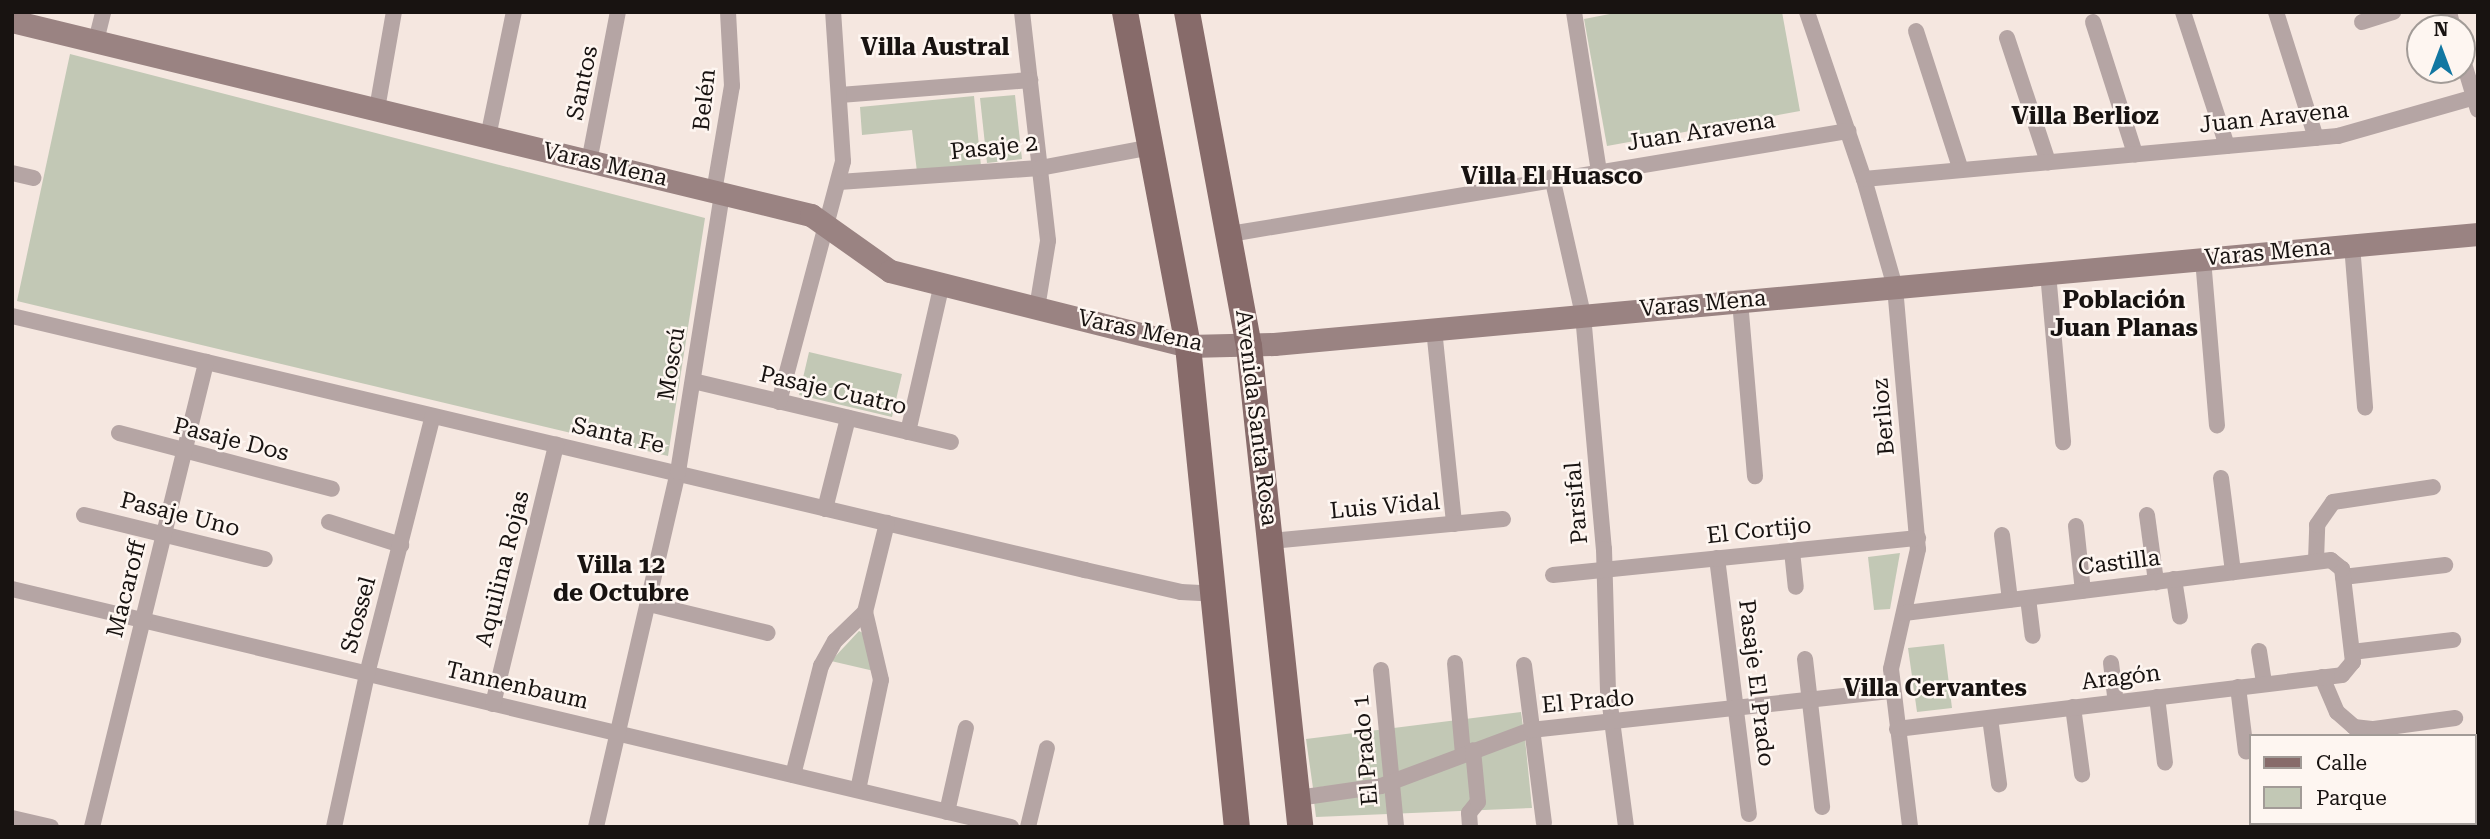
<!DOCTYPE html>
<html>
<head>
<meta charset="utf-8">
<style>
  body { margin:0 }
  #map { position:relative; width:2490px; height:839px; overflow:hidden; background:#f5e7e0; font-family:"Roboto Serif",serif }
  div>[style] { position:absolute }
  .green>* { inset:0; background:#c2c8b5 }
  .street>* { height:16px; margin:-8px; padding:0 8px; transform-origin:8px; border-radius:8px; background:#b5a5a4 }
  .secondary>* { height:23px; margin:-11.5px; padding:0 11.5px; transform-origin:11.5px; border-radius:11.5px; background:#9a8382 }
  .primary>* { height:26px; margin:-13px; padding:0 13px; transform-origin:13px; border-radius:13px; background:#876b6a }
  span { translate:-50% -50%; white-space:nowrap; text-align:center; line-height:1.15; -webkit-text-stroke:5px #fef6f1; paint-order:stroke }
  .street-label { font-size:23px; color:#181311 }
  .neighbourhood-label { font-size:24px; color:#181311; font-weight:700 }
  .frame { position:absolute; inset:0; border:14px solid #181311; pointer-events:none }
  .legend { position:absolute; left:2249px; top:734px; width:228px; height:91px; box-sizing:border-box; background:#fef6f1; border:2px solid #a29b97; margin:0; padding:9px 12px; list-style:none; font-size:21px; color:#181311 }
  .legend li { display:flex; align-items:center; gap:14px; height:35px }
  .legend b { width:35px; border:2px solid #a29b97 }
  .north { position:absolute; left:2406px; top:14px; width:70px; height:70px; box-sizing:border-box; background:#fef6f1; border:2px solid #a29b97; border-radius:50%; rotate:0deg; font-size:19px; font-weight:700; line-height:28px; text-align:center; color:#181311 }
  .north::after { content:''; display:block; margin:auto; width:24px; height:32px; background:#1277a2; clip-path:polygon(50% 0,100% 100%,50% 72%,0 100%) }
</style>
</head>
<body>
<div id="map">
  <div class="green">
    <div style="clip-path:polygon(1620px 12px,1782px 12px,1800px 111px,1607px 146px,1584px 19px)"></div>
    <div style="clip-path:polygon(70px 54px,705px 218px,668px 456px,17px 301px)"></div>
    <div style="clip-path:polygon(1015px 95px,1022px 159px,987px 163px,980px 98px)"></div>
    <div style="clip-path:polygon(974px 96px,981px 166px,917px 172px,912px 130px,862px 135px,860px 107px)"></div>
    <div style="clip-path:polygon(809px 352px,902px 374px,892px 417px,799px 395px)"></div>
    <div style="clip-path:polygon(1900px 553px,1890px 609px,1874px 610px,1868px 557px)"></div>
    <div style="clip-path:polygon(859px 631px,865px 634px,874px 671px,831px 661px)"></div>
    <div style="clip-path:polygon(1944px 644px,1952px 708px,1917px 712px,1908px 648px)"></div>
    <div style="clip-path:polygon(1521px 712px,1523px 727px,1379px 780px,1313px 788px,1306px 739px)"></div>
    <div style="clip-path:polygon(1525px 739px,1532px 808px,1316px 817px,1314px 801px)"></div>
  </div>
  <div class="street">
    <div style="left:1022px;top:12px;width:230px;rotate:83.5deg"></div>
    <div style="left:1048px;top:241px;width:68px;rotate:99.3deg"></div>
    <div style="left:1574px;top:12px;width:161px;rotate:81.1deg"></div>
    <div style="left:1807px;top:12px;width:176px;rotate:71.2deg"></div>
    <div style="left:1864px;top:179px;width:112px;rotate:74deg"></div>
    <div style="left:1895px;top:287px;width:263px;rotate:85deg"></div>
    <div style="left:1918px;top:549px;width:123px;rotate:102.7deg"></div>
    <div style="left:1891px;top:669px;width:159px;rotate:83.1deg"></div>
    <div style="left:2183px;top:12px;width:141px;rotate:71.8deg"></div>
    <div style="left:2276px;top:12px;width:132px;rotate:72.4deg"></div>
    <div style="left:2449px;top:12px;width:16px;rotate:76deg"></div>
    <div style="left:2093px;top:22px;width:139px;rotate:72.3deg"></div>
    <div style="left:2362px;top:22px;width:33px;rotate:-18deg"></div>
    <div style="left:1916px;top:31px;width:146px;rotate:72.1deg"></div>
    <div style="left:2007px;top:38px;width:131px;rotate:71.7deg"></div>
    <div style="left:96px;top:41px;width:30px;rotate:-76deg"></div>
    <div style="left:2462px;top:57px;width:55px;rotate:73.2deg"></div>
    <div style="left:840px;top:95px;width:191px;rotate:-4.5deg"></div>
    <div style="left:377px;top:109px;width:98px;rotate:-80.1deg"></div>
    <div style="left:488px;top:137px;width:128px;rotate:-78.3deg"></div>
    <div style="left:589px;top:162px;width:153px;rotate:-79.1deg"></div>
    <div style="left:12px;top:173px;width:22px;rotate:13deg"></div>
    <div style="left:1552px;top:177px;width:141px;rotate:77.3deg"></div>
    <div style="left:1583px;top:315px;width:235px;rotate:84.9deg"></div>
    <div style="left:1604px;top:549px;width:141px;rotate:88.4deg"></div>
    <div style="left:1608px;top:690px;width:138px;rotate:82.5deg"></div>
    <div style="left:1864px;top:179px;width:476px;rotate:-5.2deg"></div>
    <div style="left:2338px;top:136px;width:146px;rotate:-15.9deg"></div>
    <div style="left:839px;top:182px;width:201px;rotate:-4deg"></div>
    <div style="left:1040px;top:168px;width:113px;rotate:-10.7deg"></div>
    <div style="left:714px;top:192px;width:108px;rotate:-80.4deg"></div>
    <div style="left:732px;top:86px;width:74px;rotate:-93.1deg"></div>
    <div style="left:1230px;top:234px;width:627px;rotate:-9.46deg"></div>
    <div style="left:2352px;top:245px;width:163px;rotate:85.4deg"></div>
    <div style="left:2203px;top:259px;width:167px;rotate:85.2deg"></div>
    <div style="left:2048px;top:273px;width:170px;rotate:84.9deg"></div>
    <div style="left:1740px;top:301px;width:176px;rotate:85.1deg"></div>
    <div style="left:12px;top:316px;width:1103px;rotate:13.32deg"></div>
    <div style="left:1085px;top:570px;width:98px;rotate:12.9deg"></div>
    <div style="left:1181px;top:592px;width:34px;rotate:3deg"></div>
    <div style="left:1434px;top:329px;width:196px;rotate:84.1deg"></div>
    <div style="left:693px;top:381px;width:265px;rotate:13.3deg"></div>
    <div style="left:779px;top:402px;width:249px;rotate:-75.1deg"></div>
    <div style="left:843px;top:161px;width:149px;rotate:-93.8deg"></div>
    <div style="left:908px;top:432px;width:152px;rotate:-77.1deg"></div>
    <div style="left:119px;top:433px;width:220px;rotate:14.7deg"></div>
    <div style="left:2221px;top:478px;width:95px;rotate:82.7deg"></div>
    <div style="left:825px;top:509px;width:94px;rotate:-75.8deg"></div>
    <div style="left:84px;top:515px;width:186px;rotate:13.7deg"></div>
    <div style="left:2147px;top:515px;width:68px;rotate:82.3deg"></div>
    <div style="left:329px;top:522px;width:76px;rotate:17.7deg"></div>
    <div style="left:2076px;top:526px;width:65px;rotate:83.9deg"></div>
    <div style="left:2002px;top:535px;width:65px;rotate:83deg"></div>
    <div style="left:1271px;top:541px;width:233px;rotate:-5.4deg"></div>
    <div style="left:1792px;top:551px;width:36px;rotate:84deg"></div>
    <div style="left:1717px;top:558px;width:258px;rotate:82.9deg"></div>
    <div style="left:2316px;top:561px;width:36px;rotate:-88deg"></div>
    <div style="left:2317px;top:525px;width:28px;rotate:-55deg"></div>
    <div style="left:2333px;top:502px;width:101px;rotate:-8.5deg"></div>
    <div style="left:1553px;top:575px;width:367px;rotate:-5.8deg"></div>
    <div style="left:2343px;top:577px;width:103px;rotate:-6.7deg"></div>
    <div style="left:2174px;top:579px;width:38px;rotate:81deg"></div>
    <div style="left:12px;top:589px;width:1027px;rotate:13.4deg"></div>
    <div style="left:2028px;top:598px;width:38px;rotate:83deg"></div>
    <div style="left:649px;top:604px;width:122px;rotate:13.7deg"></div>
    <div style="left:2259px;top:651px;width:33px;rotate:81deg"></div>
    <div style="left:2352px;top:652px;width:102px;rotate:-6.8deg"></div>
    <div style="left:1805px;top:659px;width:149px;rotate:83.4deg"></div>
    <div style="left:1455px;top:663px;width:91px;rotate:85deg"></div>
    <div style="left:2111px;top:663px;width:39px;rotate:83deg"></div>
    <div style="left:1524px;top:665px;width:159px;rotate:82.8deg"></div>
    <div style="left:1381px;top:670px;width:158px;rotate:84.5deg"></div>
    <div style="left:2322px;top:677px;width:38px;rotate:67deg"></div>
    <div style="left:2337px;top:712px;width:23px;rotate:41deg"></div>
    <div style="left:2354px;top:727px;width:20px;rotate:6deg"></div>
    <div style="left:2374px;top:729px;width:82px;rotate:-7.7deg"></div>
    <div style="left:2238px;top:687px;width:65px;rotate:83deg"></div>
    <div style="left:2157px;top:697px;width:66px;rotate:83.1deg"></div>
    <div style="left:493px;top:704px;width:267px;rotate:-76.3deg"></div>
    <div style="left:2073px;top:707px;width:68px;rotate:82.3deg"></div>
    <div style="left:1990px;top:718px;width:67px;rotate:82.2deg"></div>
    <div style="left:1897px;top:729px;width:448px;rotate:-6.9deg"></div>
    <div style="left:2342px;top:675px;width:17px;rotate:-50deg"></div>
    <div style="left:2353px;top:662px;width:94px;rotate:-96.7deg"></div>
    <div style="left:2342px;top:569px;width:14px;rotate:-141deg"></div>
    <div style="left:2331px;top:560px;width:430px;rotate:172.9deg"></div>
    <div style="left:793px;top:775px;width:113px;rotate:-75.6deg"></div>
    <div style="left:821px;top:666px;width:29px;rotate:-61deg"></div>
    <div style="left:835px;top:641px;width:42px;rotate:-44deg"></div>
    <div style="left:858px;top:790px;width:112px;rotate:-78.2deg"></div>
    <div style="left:881px;top:680px;width:70px;rotate:-103.2deg"></div>
    <div style="left:865px;top:612px;width:92px;rotate:-76.1deg"></div>
    <div style="left:1298px;top:798px;width:84px;rotate:-8.2deg"></div>
    <div style="left:1381px;top:786px;width:160px;rotate:-20.5deg"></div>
    <div style="left:1531px;top:730px;width:363px;rotate:-6.2deg"></div>
    <div style="left:947px;top:812px;width:86px;rotate:-77.3deg"></div>
    <div style="left:12px;top:818px;width:40px;rotate:13deg"></div>
    <div style="left:92px;top:827px;width:479px;rotate:-76.2deg"></div>
    <div style="left:334px;top:827px;width:157px;rotate:-77.8deg"></div>
    <div style="left:367px;top:674px;width:266px;rotate:-75.7deg"></div>
    <div style="left:596px;top:827px;width:364px;rotate:-77deg"></div>
    <div style="left:678px;top:472px;width:282px;rotate:-81deg"></div>
    <div style="left:1028px;top:827px;width:81px;rotate:-76.5deg"></div>
    <div style="left:1470px;top:827px;width:14px;rotate:-94deg"></div>
    <div style="left:1469px;top:813px;width:14px;rotate:-51deg"></div>
    <div style="left:1478px;top:802px;width:52px;rotate:-95.5deg"></div>
  </div>
  <div class="secondary">
    <div style="left:12px;top:21px;width:822px;rotate:13.65deg"></div>
    <div style="left:811px;top:215px;width:97px;rotate:35.3deg"></div>
    <div style="left:890px;top:271px;width:307px;rotate:14.1deg"></div>
    <div style="left:1188px;top:346px;width:86px;rotate:-1.3deg"></div>
    <div style="left:1274px;top:344px;width:1209px;rotate:-5.22deg"></div>
  </div>
  <div class="primary">
    <div style="left:1125px;top:12px;width:340px;rotate:79.3deg"></div>
    <div style="left:1188px;top:346px;width:483px;rotate:84.2deg"></div>
    <div style="left:1187px;top:12px;width:340px;rotate:79.5deg"></div>
    <div style="left:1249px;top:346px;width:484px;rotate:83.9deg"></div>
  </div>
  <div class="street-label">
    <span style="left:583px;top:83px;rotate:-78deg">Santos</span>
    <span style="left:705px;top:100px;rotate:-84deg">Belén</span>
    <span style="left:2274px;top:118px;rotate:-6deg">Juan Aravena</span>
    <span style="left:1701px;top:132px;rotate:-9deg">Juan Aravena</span>
    <span style="left:994px;top:148px;rotate:-6deg">Pasaje 2</span>
    <span style="left:605px;top:165px;rotate:13deg">Varas Mena</span>
    <span style="left:2268px;top:253px;rotate:-5deg">Varas Mena</span>
    <span style="left:1703px;top:304px;rotate:-5deg">Varas Mena</span>
    <span style="left:1140px;top:331px;rotate:12deg">Varas Mena</span>
    <span style="left:672px;top:364px;rotate:-81deg">Moscú</span>
    <span style="left:833px;top:391px;rotate:13deg">Pasaje Cuatro</span>
    <span style="left:1884px;top:417px;rotate:-95deg">Berlioz</span>
    <span style="left:1256px;top:418px;rotate:83deg">Avenida Santa Rosa</span>
    <span style="left:618px;top:436px;rotate:13deg">Santa Fe</span>
    <span style="left:231px;top:440px;rotate:14deg">Pasaje Dos</span>
    <span style="left:1577px;top:503px;rotate:-95deg">Parsifal</span>
    <span style="left:1385px;top:507px;rotate:-5deg">Luis Vidal</span>
    <span style="left:180px;top:515px;rotate:14deg">Pasaje Uno</span>
    <span style="left:1759px;top:531px;rotate:-6deg">El Cortijo</span>
    <span style="left:2119px;top:563px;rotate:-7deg">Castilla</span>
    <span style="left:503px;top:569px;rotate:-76deg">Aquilina Rojas</span>
    <span style="left:127px;top:589px;rotate:-76deg">Macaroff</span>
    <span style="left:359px;top:615px;rotate:-75deg">Stossel</span>
    <span style="left:2121px;top:678px;rotate:-7deg">Aragón</span>
    <span style="left:1756px;top:683px;rotate:83deg">Pasaje El Prado</span>
    <span style="left:517px;top:686px;rotate:13deg">Tannenbaum</span>
    <span style="left:1588px;top:702px;rotate:-5deg">El Prado</span>
    <span style="left:1366px;top:750px;rotate:-95deg">El Prado 1</span>
  </div>
  <div class="neighbourhood-label">
    <span style="left:935px;top:48px">Villa Austral</span>
    <span style="left:2085px;top:117px">Villa Berlioz</span>
    <span style="left:1552px;top:177px">Villa El Huasco</span>
    <span style="left:2124px;top:315px">Población<br>Juan Planas</span>
    <span style="left:621px;top:580px">Villa 12<br>de Octubre</span>
    <span style="left:1935px;top:689px">Villa Cervantes</span>
  </div>
  <div class="frame"></div>
  <ul class="legend">
  <li><b style="height:9px;background:#876b6a"></b>Calle</li>
  <li><b style="height:19px;background:#c2c8b5"></b>Parque</li>
  </ul>
  <div class="north">N</div>
</div>
</body>
</html>
